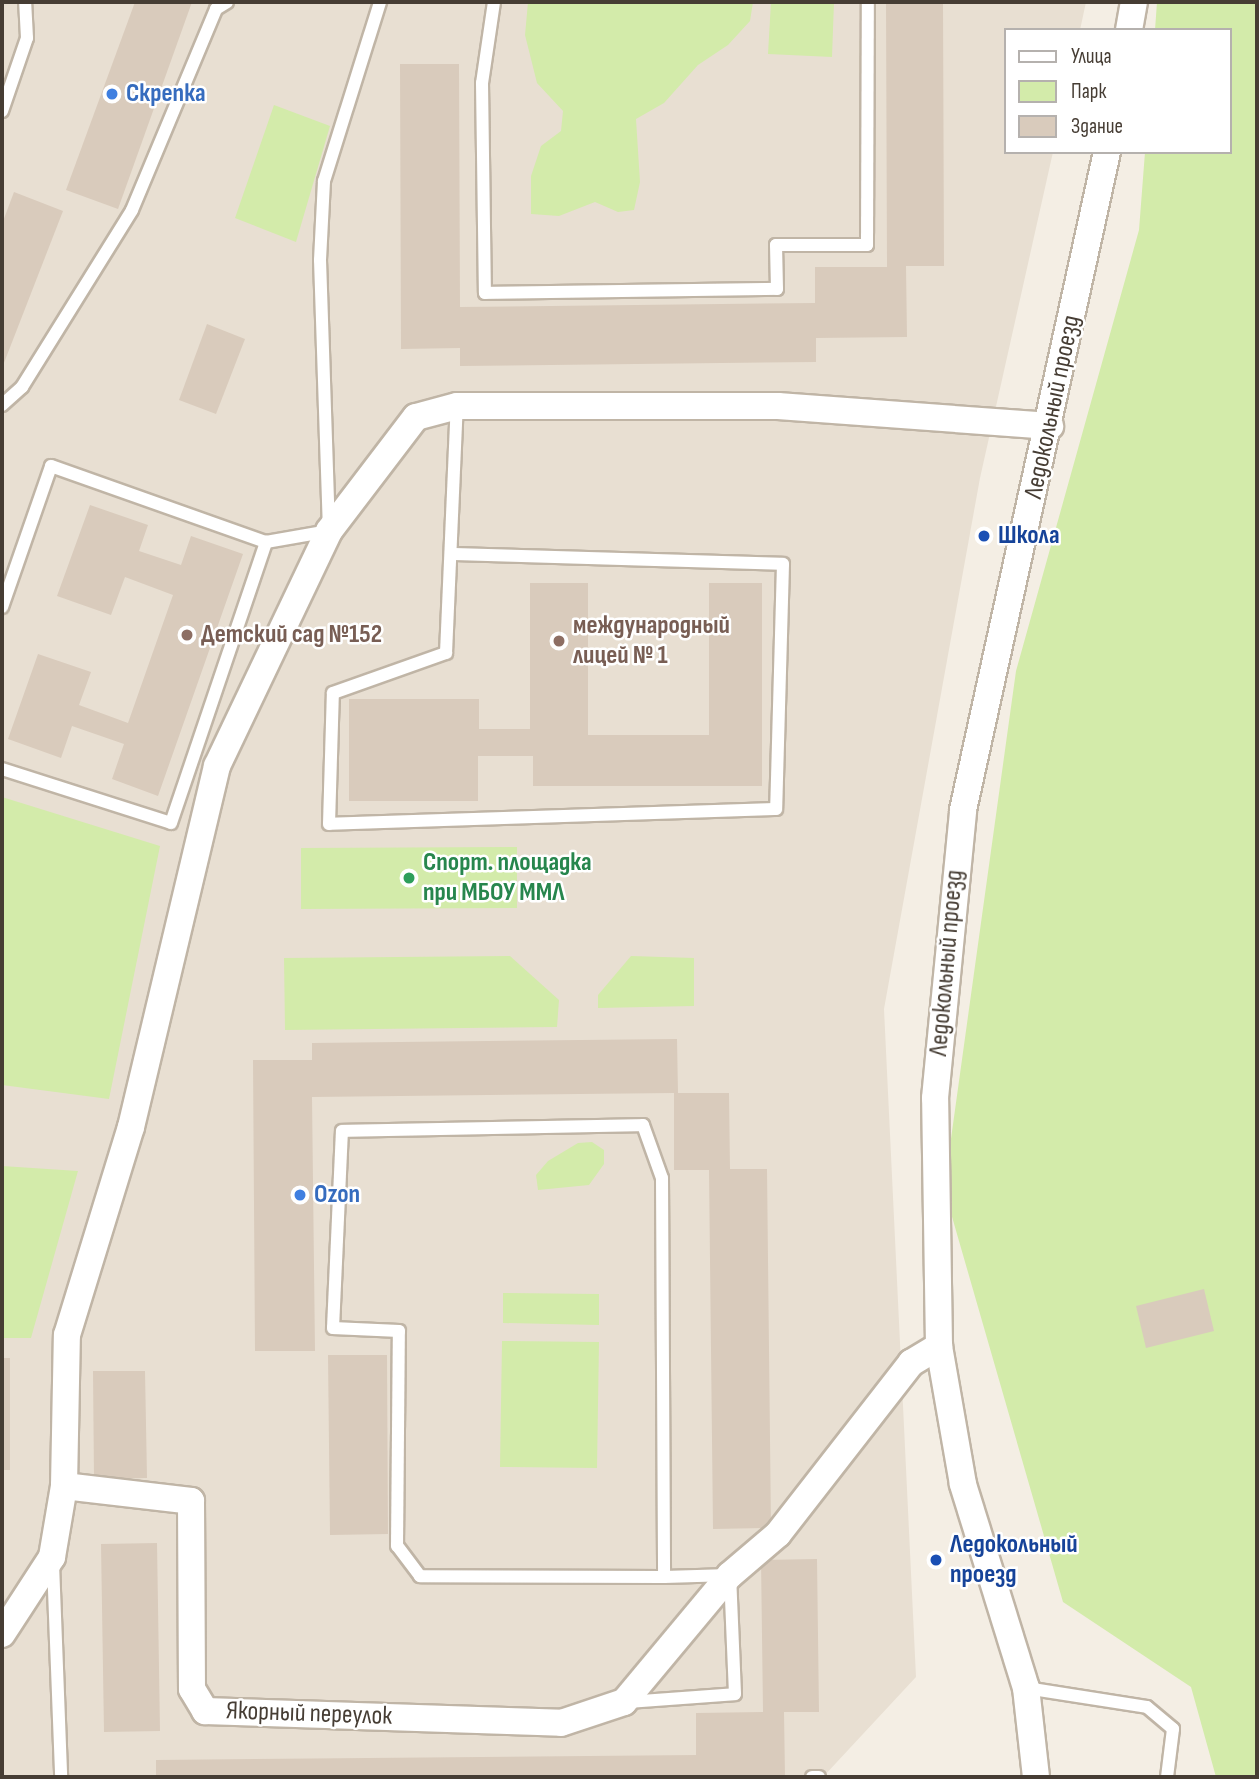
<!DOCTYPE html>
<html>
<head>
<meta charset="utf-8">
<style>
  body { margin:0 }
  #map { position:relative; width:1259px; height:1779px; overflow:hidden; background:#f4eee4; font-family:"Sofia Sans Condensed",sans-serif }
  div>[style] { position:absolute }
  .residential>* { inset:0; background:#e8dfd2 }
  .green>* { inset:0; background:#d3ebaa }
  .building>* { inset:0; background:#d9cbbc }
  .roads { filter:drop-shadow(2px 0 #c0b5a6) drop-shadow(-2px 0 #c0b5a6) drop-shadow(0 2px #c0b5a6) drop-shadow(0 -2px #c0b5a6) }
  .service>* { height:12px; margin:-6px; padding:0 6px; transform-origin:6px; border-radius:6px; background:#fff }
  .minor>* { height:26px; margin:-13px; padding:0 13px; transform-origin:13px; border-radius:13px; background:#fff }
  .dots>* { width:19px; height:19px; translate:-50% -50%; box-sizing:border-box; border:4px solid #fff; border-radius:50% }
  span { translate:-50% -50%; white-space:nowrap; text-align:center; line-height:1.15; -webkit-text-stroke:5px #fff; paint-order:stroke }
  .shop-label { font-size:26px; color:#366cbe; font-weight:700 }
  .left { translate:0 -50%; text-align:left }
  .street-label { font-size:26px; color:#463d34 }
  .transit-label { font-size:26px; color:#164399; font-weight:700 }
  .education-label { font-size:26px; color:#785e54; font-weight:700 }
  .leisure-label { font-size:26px; color:#27864d; font-weight:700 }
  .frame { position:absolute; inset:0; border:4px solid #463d34; pointer-events:none }
  .legend { position:absolute; left:1004px; top:28px; width:228px; height:126px; box-sizing:border-box; background:#fff; border:2px solid #b5b1ae; margin:0; padding:9px 12px; list-style:none; font-size:21px; color:#463d34 }
  .legend li { display:flex; align-items:center; gap:14px; height:35px }
  .legend b { width:35px; border:2px solid #b5b1ae }
</style>
</head>
<body>
<div id="map">
  <div class="residential">
    <div style="clip-path:polygon(2px 2px,1086px 2px,1080px 30px,1005px 30px,1005px 152px,1053px 152px,980px 478px,884px 1009px,916px 1677px,823px 1777px,2px 1777px)"></div>
  </div>
  <div class="green">
    <div style="clip-path:polygon(528px 2px,753px 2px,750px 21px,728px 45px,698px 65px,664px 103px,636px 119px,640px 182px,634px 210px,618px 212px,595px 202px,559px 216px,531px 214px,531px 176px,541px 146px,561px 131px,563px 111px,537px 83px,525px 35px)"></div>
    <div style="clip-path:polygon(771px 2px,834px 2px,832px 57px,768px 54px)"></div>
    <div style="clip-path:polygon(1157px 2px,1257px 2px,1257px 1777px,1216px 1777px,1191px 1687px,1063px 1602px,944px 1189px,1016px 671px,1139px 230px,1145px 152px,1229px 152px,1229px 30px,1155px 30px)"></div>
    <div style="clip-path:polygon(274px 105px,330px 126px,296px 242px,235px 218px)"></div>
    <div style="clip-path:polygon(2px 797px,160px 846px,109px 1099px,2px 1085px)"></div>
    <div style="clip-path:polygon(517px 847px,517px 908px,301px 909px,301px 848px)"></div>
    <div style="clip-path:polygon(510px 956px,559px 1000px,557px 1027px,285px 1030px,284px 958px)"></div>
    <div style="clip-path:polygon(631px 956px,694px 958px,694px 1006px,598px 1008px,598px 995px)"></div>
    <div style="clip-path:polygon(592px 1142px,604px 1150px,604px 1164px,589px 1185px,538px 1190px,536px 1175px,548px 1161px,578px 1143px)"></div>
    <div style="clip-path:polygon(2px 1166px,78px 1171px,31px 1338px,2px 1338px)"></div>
    <div style="clip-path:polygon(503px 1293px,599px 1294px,599px 1325px,503px 1323px)"></div>
    <div style="clip-path:polygon(502px 1341px,599px 1342px,597px 1468px,500px 1467px)"></div>
  </div>
  <div class="building">
    <div style="clip-path:polygon(135px 2px,192px 2px,118px 209px,66px 190px)"></div>
    <div style="clip-path:polygon(886px 2px,943px 2px,944px 266px,906px 266px,907px 337px,816px 338px,816px 362px,460px 366px,460px 348px,401px 349px,400px 64px,459px 64px,460px 307px,815px 303px,815px 267px,887px 267px)"></div>
    <div style="clip-path:polygon(14px 192px,63px 211px,2px 368px,2px 224px)"></div>
    <div style="clip-path:polygon(207px 324px,245px 339px,216px 414px,179px 400px)"></div>
    <div style="clip-path:polygon(90px 505px,148px 525px,139px 551px,181px 565px,191px 536px,243px 554px,158px 796px,112px 779px,124px 744px,72px 726px,61px 758px,8px 739px,38px 654px,91px 672px,79px 705px,128px 723px,173px 595px,125px 577px,111px 615px,57px 596px)"></div>
    <div style="clip-path:polygon(530px 583px,588px 583px,588px 735px,709px 735px,709px 583px,762px 583px,762px 786px,533px 786px,533px 756px,478px 756px,478px 801px,349px 801px,349px 699px,479px 699px,479px 729px,530px 729px)"></div>
    <div style="clip-path:polygon(677px 1039px,678px 1093px,729px 1093px,730px 1169px,767px 1169px,771px 1528px,713px 1529px,709px 1170px,674px 1170px,674px 1093px,312px 1097px,315px 1351px,255px 1351px,253px 1060px,312px 1060px,312px 1043px)"></div>
    <div style="clip-path:polygon(1204px 1289px,1214px 1331px,1146px 1348px,1136px 1306px)"></div>
    <div style="clip-path:polygon(328px 1355px,387px 1355px,388px 1534px,330px 1535px)"></div>
    <div style="clip-path:polygon(2px 1358px,10px 1358px,10px 1470px,2px 1470px)"></div>
    <div style="clip-path:polygon(93px 1371px,145px 1371px,147px 1478px,94px 1479px)"></div>
    <div style="clip-path:polygon(157px 1543px,160px 1731px,104px 1732px,101px 1544px)"></div>
    <div style="clip-path:polygon(817px 1559px,819px 1712px,784px 1712px,785px 1777px,156px 1777px,156px 1760px,696px 1755px,696px 1713px,763px 1712px,761px 1560px)"></div>
  </div>
  <div class="roads">
    <div class="service">
      <div style="left:494px;top:2px;width:82px;rotate:98.4deg"></div>
      <div style="left:482px;top:83px;width:210px;rotate:89.2deg"></div>
      <div style="left:485px;top:293px;width:292px;rotate:-0.8deg"></div>
      <div style="left:777px;top:289px;width:44px;rotate:-91.3deg"></div>
      <div style="left:776px;top:245px;width:91px"></div>
      <div style="left:867px;top:245px;width:243px;rotate:-89.8deg"></div>
      <div style="left:2px;top:111px;width:77px;rotate:-71.1deg"></div>
      <div style="left:27px;top:38px;width:36px;rotate:-93deg"></div>
      <div style="left:2px;top:405px;width:27px;rotate:-42deg"></div>
      <div style="left:22px;top:387px;width:208px;rotate:-58.1deg"></div>
      <div style="left:132px;top:210px;width:218px;rotate:-67.3deg"></div>
      <div style="left:216px;top:9px;width:13px;rotate:-32deg"></div>
      <div style="left:452px;top:554px;width:331px;rotate:1.7deg"></div>
      <div style="left:783px;top:564px;width:245px;rotate:91.6deg"></div>
      <div style="left:776px;top:809px;width:447px;rotate:178.1deg"></div>
      <div style="left:329px;top:824px;width:131px;rotate:-88.3deg"></div>
      <div style="left:333px;top:693px;width:120px;rotate:-19.5deg"></div>
      <div style="left:446px;top:653px;width:247px;rotate:-87.5deg"></div>
      <div style="left:2px;top:607px;width:149px;rotate:-70.8deg"></div>
      <div style="left:51px;top:466px;width:228px;rotate:19.5deg"></div>
      <div style="left:266px;top:542px;width:64px;rotate:-9.9deg"></div>
      <div style="left:329px;top:531px;width:271px;rotate:-91.9deg"></div>
      <div style="left:320px;top:260px;width:79px;rotate:-87.1deg"></div>
      <div style="left:324px;top:181px;width:188px;rotate:-72.6deg"></div>
      <div style="left:2px;top:769px;width:177px;rotate:17.7deg"></div>
      <div style="left:171px;top:823px;width:297px;rotate:-71.3deg"></div>
      <div style="left:53px;top:1564px;width:213px;rotate:87.8deg"></div>
      <div style="left:1026px;top:1688px;width:122px;rotate:8.9deg"></div>
      <div style="left:1147px;top:1707px;width:34px;rotate:40deg"></div>
      <div style="left:1173px;top:1729px;width:48px;rotate:97.1deg"></div>
      <div style="left:627px;top:1702px;width:108px;rotate:-4.2deg"></div>
      <div style="left:735px;top:1694px;width:119px;rotate:-92.4deg"></div>
      <div style="left:730px;top:1575px;width:66px;rotate:178.3deg"></div>
      <div style="left:664px;top:1577px;width:244px;rotate:-179.8deg"></div>
      <div style="left:420px;top:1576px;width:38px;rotate:-127deg"></div>
      <div style="left:397px;top:1546px;width:215px;rotate:-89.5deg"></div>
      <div style="left:399px;top:1331px;width:66px;rotate:-177.4deg"></div>
      <div style="left:333px;top:1328px;width:197px;rotate:-87.4deg"></div>
      <div style="left:342px;top:1131px;width:301px;rotate:-1.1deg"></div>
      <div style="left:643px;top:1125px;width:56px;rotate:70.3deg"></div>
      <div style="left:662px;top:1178px;width:399px;rotate:89.7deg"></div>
      <div style="left:812px;top:1777px;width:7px"></div>
    </div>
    <div class="minor">
      <div style="left:1129px;top:30px;width:28px;rotate:-80deg"></div>
      <div style="left:64px;top:1486px;width:128px;rotate:6.7deg"></div>
      <div style="left:191px;top:1501px;width:188px;rotate:89.7deg"></div>
      <div style="left:192px;top:1689px;width:26px;rotate:59deg"></div>
      <div style="left:205px;top:1711px;width:356px;rotate:1.9deg"></div>
      <div style="left:561px;top:1723px;width:66px;rotate:-18.4deg"></div>
      <div style="left:624px;top:1702px;width:165px;rotate:-50.2deg"></div>
      <div style="left:730px;top:1575px;width:63px;rotate:-40.5deg"></div>
      <div style="left:778px;top:1534px;width:217px;rotate:-52.1deg"></div>
      <div style="left:911px;top:1363px;width:33px;rotate:-31deg"></div>
      <div style="left:2px;top:1634px;width:92px;rotate:-57deg"></div>
      <div style="left:52px;top:1557px;width:72px;rotate:-80.4deg"></div>
      <div style="left:64px;top:1486px;width:151px;rotate:-88.9deg"></div>
      <div style="left:67px;top:1335px;width:218px;rotate:-72.9deg"></div>
      <div style="left:131px;top:1127px;width:371px;rotate:-76.6deg"></div>
      <div style="left:217px;top:766px;width:260px;rotate:-64.5deg"></div>
      <div style="left:329px;top:531px;width:143px;rotate:-52.7deg"></div>
      <div style="left:416px;top:417px;width:42px;rotate:-15deg"></div>
      <div style="left:457px;top:406px;width:321px"></div>
      <div style="left:778px;top:406px;width:273px;rotate:4.2deg"></div>
      <div style="left:1036px;top:1777px;width:90px;rotate:-96.4deg"></div>
      <div style="left:1026px;top:1688px;width:214px;rotate:-107.2deg"></div>
      <div style="left:963px;top:1484px;width:140px;rotate:-99.9deg"></div>
      <div style="left:939px;top:1346px;width:248px;rotate:-90.9deg"></div>
      <div style="left:935px;top:1098px;width:289px;rotate:-84.4deg"></div>
      <div style="left:963px;top:810px;width:674px;rotate:-77.66deg"></div>
    </div>
  </div>
  <div class="dots">
    <div style="left:112px;top:94px;background:#3f7fe0"></div>
    <div style="left:984px;top:536px;background:#1a4fb4"></div>
    <div style="left:187px;top:635px;background:#8d6e63"></div>
    <div style="left:559px;top:641px;background:#8d6e63"></div>
    <div style="left:409px;top:878px;background:#2e9e5b"></div>
    <div style="left:300px;top:1195px;background:#3f7fe0"></div>
    <div style="left:936px;top:1560px;background:#1a4fb4"></div>
  </div>
  <div class="shop-label">
    <span class="left" style="left:126px;top:94px">Скрепка</span>
    <span class="left" style="left:314px;top:1195px">Ozon</span>
  </div>
  <div class="street-label">
    <span style="left:1053px;top:407px;rotate:-78deg">Ледокольный проезд</span>
    <span style="left:947px;top:963px;rotate:-85deg">Ледокольный проезд</span>
    <span style="left:309px;top:1714px;rotate:2deg">Якорный переулок</span>
  </div>
  <div class="transit-label">
    <span class="left" style="left:998px;top:536px">Школа</span>
    <span class="left" style="left:950px;top:1560px">Ледокольный<br>проезд</span>
  </div>
  <div class="education-label">
    <span class="left" style="left:573px;top:641px">международный<br>лицей № 1</span>
    <span class="left" style="left:201px;top:635px">Детский сад №152</span>
  </div>
  <div class="leisure-label">
    <span class="left" style="left:423px;top:878px">Спорт. площадка<br>при МБОУ ММЛ</span>
  </div>
  <div class="frame"></div>
  <ul class="legend">
  <li><b style="height:9px;background:#fff"></b>Улица</li>
  <li><b style="height:19px;background:#d3ebaa"></b>Парк</li>
  <li><b style="height:19px;background:#d9cbbc"></b>Здание</li>
  </ul>
</div>
</body>
</html>
